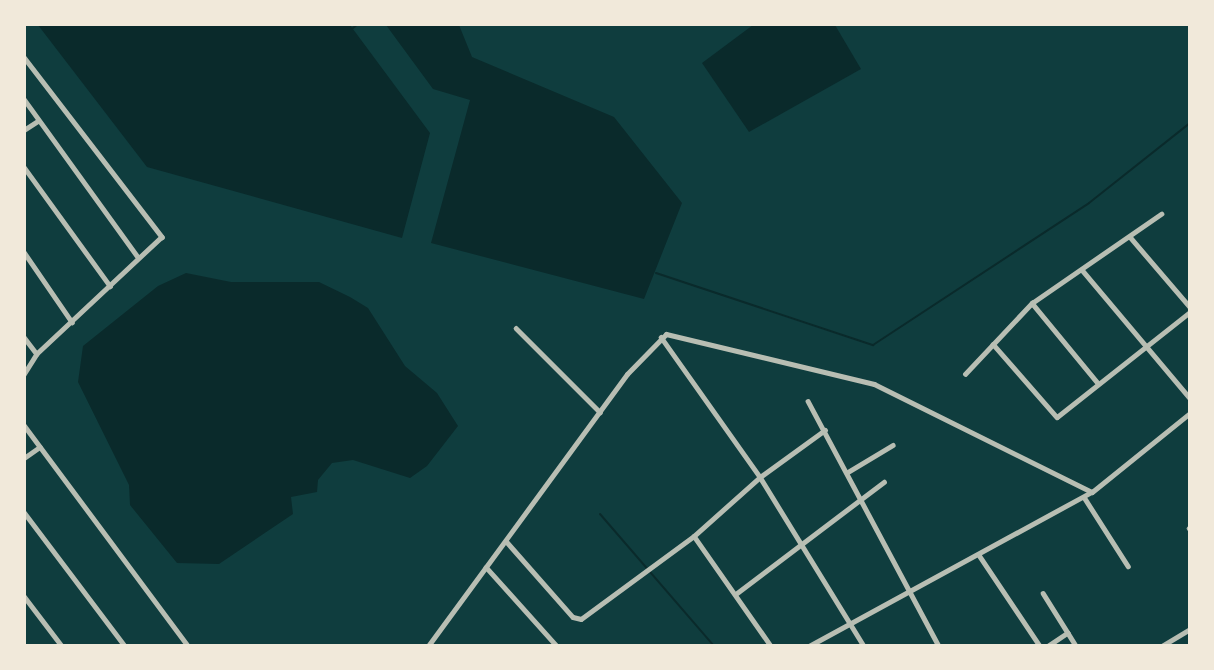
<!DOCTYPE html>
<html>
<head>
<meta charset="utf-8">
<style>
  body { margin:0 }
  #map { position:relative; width:1214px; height:670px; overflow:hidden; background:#0f3d3e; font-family:Poppins,sans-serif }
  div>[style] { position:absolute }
  .water>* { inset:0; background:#0a2a2b }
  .stream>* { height:2px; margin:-1px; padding:0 1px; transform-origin:1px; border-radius:1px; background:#0a2a2b }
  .minor>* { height:4.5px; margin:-2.25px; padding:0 2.25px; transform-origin:2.25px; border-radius:2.25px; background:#b8beb3 }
  .tertiary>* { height:5px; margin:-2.5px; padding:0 2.5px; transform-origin:2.5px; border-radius:2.5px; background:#b8beb3 }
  span { translate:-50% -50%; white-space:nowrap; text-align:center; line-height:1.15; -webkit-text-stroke:6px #f1e9da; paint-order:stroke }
  .frame { position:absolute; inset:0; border:26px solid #f1e9da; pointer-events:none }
</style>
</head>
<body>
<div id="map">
  <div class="water">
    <div style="clip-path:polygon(38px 25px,350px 25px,430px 133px,402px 238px,147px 167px)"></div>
    <div style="clip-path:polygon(386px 25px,459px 25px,472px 57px,614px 117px,682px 203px,644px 299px,431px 243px,470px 100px,433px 89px)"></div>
    <div style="clip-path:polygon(835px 25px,861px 69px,749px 132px,702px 63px,753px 25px)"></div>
    <div style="clip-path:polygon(186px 273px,231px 282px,319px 282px,350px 297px,368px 308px,405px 366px,437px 393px,458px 426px,427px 466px,410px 478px,353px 460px,332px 463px,318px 480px,317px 492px,291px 497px,293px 514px,219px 564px,177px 563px,130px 505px,129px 485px,78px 382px,83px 346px,158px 286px)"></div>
  </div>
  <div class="stream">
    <div style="left:353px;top:28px;width:6px;rotate:-39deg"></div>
    <div style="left:656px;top:273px;width:229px;rotate:18.4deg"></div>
    <div style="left:873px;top:345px;width:258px;rotate:-33.3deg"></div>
    <div style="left:1089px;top:203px;width:129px;rotate:-38.4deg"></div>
    <div style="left:600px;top:514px;width:174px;rotate:49.2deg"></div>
  </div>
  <div class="minor">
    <div style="left:24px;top:57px;width:227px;rotate:52.5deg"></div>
    <div style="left:162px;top:237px;width:171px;rotate:136.9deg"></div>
    <div style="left:37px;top:354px;width:25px;rotate:122deg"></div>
    <div style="left:24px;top:99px;width:195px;rotate:54.2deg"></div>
    <div style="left:24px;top:130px;width:17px;rotate:-33deg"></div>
    <div style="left:24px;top:167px;width:147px;rotate:54.1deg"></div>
    <div style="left:1131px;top:238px;width:91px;rotate:49.5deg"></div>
    <div style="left:24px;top:252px;width:85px;rotate:55.6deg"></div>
    <div style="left:1083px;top:271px;width:166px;rotate:49.9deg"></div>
    <div style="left:1032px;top:303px;width:104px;rotate:50.5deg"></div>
    <div style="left:516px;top:328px;width:119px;rotate:45deg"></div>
    <div style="left:24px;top:337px;width:21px;rotate:53deg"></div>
    <div style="left:661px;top:337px;width:171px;rotate:54.7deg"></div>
    <div style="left:760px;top:477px;width:198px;rotate:58.4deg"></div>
    <div style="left:993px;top:344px;width:97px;rotate:48.8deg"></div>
    <div style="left:1057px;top:417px;width:169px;rotate:-38.3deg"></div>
    <div style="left:965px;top:374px;width:98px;rotate:-46.7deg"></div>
    <div style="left:1032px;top:303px;width:157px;rotate:-34.6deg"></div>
    <div style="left:808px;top:401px;width:278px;rotate:61.9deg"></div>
    <div style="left:24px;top:425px;width:275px;rotate:53.4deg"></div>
    <div style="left:24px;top:458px;width:19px;rotate:-35deg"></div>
    <div style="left:848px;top:472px;width:52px;rotate:-31deg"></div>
    <div style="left:1084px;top:497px;width:82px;rotate:57.5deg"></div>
    <div style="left:24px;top:512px;width:168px;rotate:53deg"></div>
    <div style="left:1189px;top:528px;width:1px;rotate:45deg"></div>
    <div style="left:694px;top:536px;width:134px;rotate:55deg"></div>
    <div style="left:506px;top:541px;width:101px;rotate:48.6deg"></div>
    <div style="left:573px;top:617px;width:8px;rotate:14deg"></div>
    <div style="left:581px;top:619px;width:140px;rotate:-36.3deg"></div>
    <div style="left:694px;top:536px;width:89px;rotate:-41.8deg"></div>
    <div style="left:760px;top:477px;width:80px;rotate:-35.9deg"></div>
    <div style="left:979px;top:555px;width:110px;rotate:56.2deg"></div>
    <div style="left:486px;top:567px;width:106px;rotate:48.1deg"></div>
    <div style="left:737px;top:593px;width:184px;rotate:-37.1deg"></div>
    <div style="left:1043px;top:593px;width:47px;rotate:58deg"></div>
    <div style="left:1068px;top:633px;width:23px;rotate:146deg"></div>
    <div style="left:24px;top:596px;width:63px;rotate:52.8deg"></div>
    <div style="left:1068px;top:633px;width:15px;rotate:58deg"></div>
    <div style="left:809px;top:646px;width:322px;rotate:-28.6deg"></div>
    <div style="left:1162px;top:646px;width:33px;rotate:-31deg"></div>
  </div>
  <div class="tertiary">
    <div style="left:428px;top:646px;width:337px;rotate:-53.8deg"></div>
    <div style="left:627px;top:374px;width:56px;rotate:-45.7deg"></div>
    <div style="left:666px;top:334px;width:214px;rotate:13.5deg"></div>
    <div style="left:874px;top:384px;width:243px;rotate:26.4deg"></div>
    <div style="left:1092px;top:492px;width:126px;rotate:-38.9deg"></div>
  </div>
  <div class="frame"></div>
</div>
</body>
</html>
